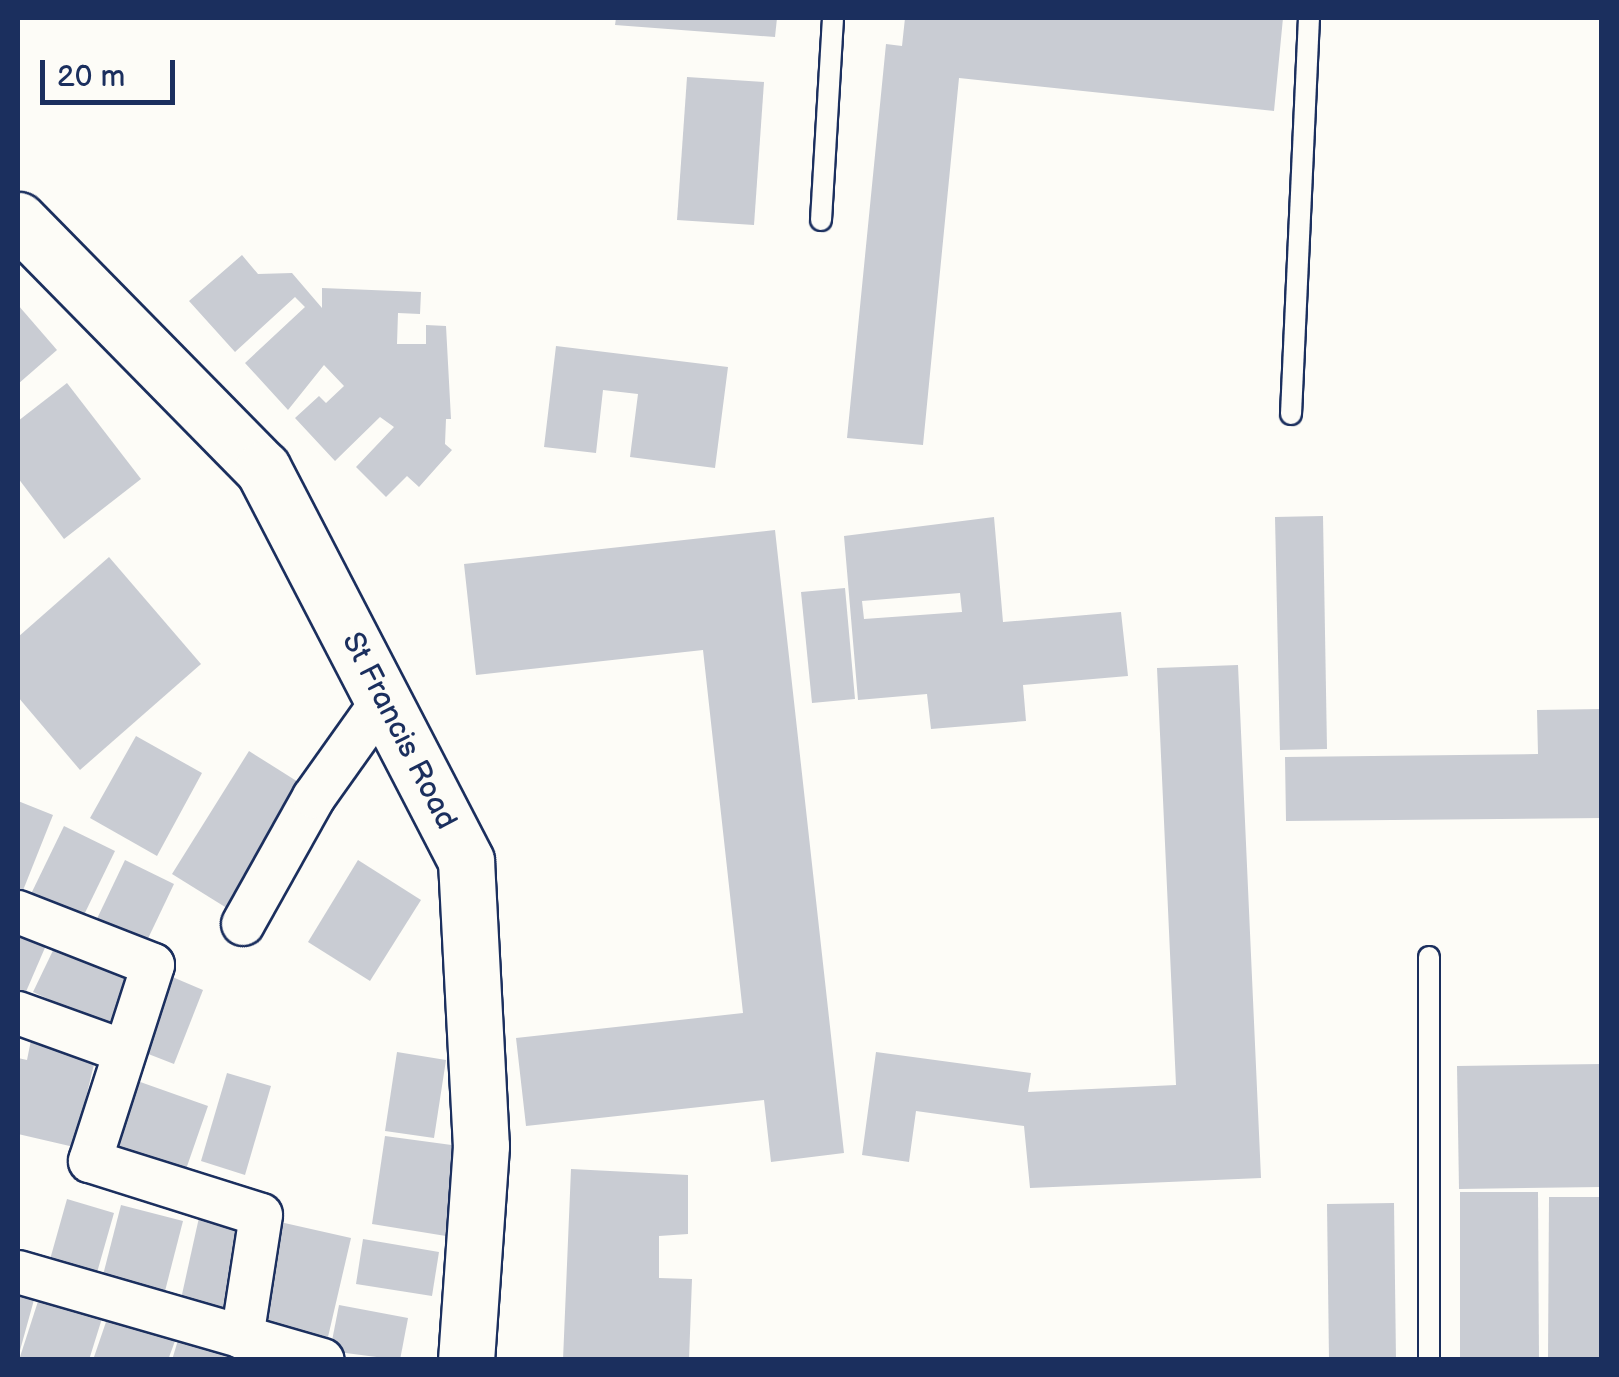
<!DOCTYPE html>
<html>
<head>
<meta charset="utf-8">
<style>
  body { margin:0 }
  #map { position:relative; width:1619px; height:1377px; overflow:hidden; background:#fdfcf7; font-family:"Balsamiq Sans",sans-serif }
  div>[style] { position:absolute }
  .building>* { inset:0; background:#c9ccd3 }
  .roads { filter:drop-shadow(2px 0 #1b2f5e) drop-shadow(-2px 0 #1b2f5e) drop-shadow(0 2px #1b2f5e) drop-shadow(0 -2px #1b2f5e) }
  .lane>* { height:20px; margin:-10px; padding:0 10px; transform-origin:10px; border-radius:10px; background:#fdfcf7 }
  .street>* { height:42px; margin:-21px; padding:0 21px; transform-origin:21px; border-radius:21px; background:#fdfcf7 }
  .secondary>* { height:55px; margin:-27.5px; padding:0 27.5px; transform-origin:27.5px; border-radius:27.5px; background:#fdfcf7 }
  span { translate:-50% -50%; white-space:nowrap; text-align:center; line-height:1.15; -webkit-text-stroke:9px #fdfcf7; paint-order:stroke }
  .street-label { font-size:30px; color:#1b2f5e }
  .frame { position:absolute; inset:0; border:20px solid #1b2f5e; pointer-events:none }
  .scale { position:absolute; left:40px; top:60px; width:135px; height:45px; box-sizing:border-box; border:5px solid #1b2f5e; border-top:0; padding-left:12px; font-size:30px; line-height:35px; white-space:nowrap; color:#1b2f5e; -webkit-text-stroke:8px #fdfcf7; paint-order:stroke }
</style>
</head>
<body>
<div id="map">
  <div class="building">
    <div style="clip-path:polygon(616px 18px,777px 18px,775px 37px,615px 25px)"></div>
    <div style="clip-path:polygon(905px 18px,1283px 18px,1274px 111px,959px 78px,923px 445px,847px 438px,886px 44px,902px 46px)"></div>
    <div style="clip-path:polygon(687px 77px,764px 82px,754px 225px,677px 220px)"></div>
    <div style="clip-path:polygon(242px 255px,258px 274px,292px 273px,322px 308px,322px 288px,421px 292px,420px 314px,398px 313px,397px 344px,426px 344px,426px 325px,446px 326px,451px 419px,446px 419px,445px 444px,452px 450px,419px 487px,407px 476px,386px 497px,356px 467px,394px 427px,380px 417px,335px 461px,295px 418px,319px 396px,326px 403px,344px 386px,324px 365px,288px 410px,245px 363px,305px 307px,295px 297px,235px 352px,189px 301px)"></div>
    <div style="clip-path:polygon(18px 305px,57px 350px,18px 384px)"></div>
    <div style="clip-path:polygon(556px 346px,728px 367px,715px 468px,630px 457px,638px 394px,603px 390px,596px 453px,544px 447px)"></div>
    <div style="clip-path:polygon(67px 383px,141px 479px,64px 539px,18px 478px,18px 421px)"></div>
    <div style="clip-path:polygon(1323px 516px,1327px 749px,1280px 750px,1275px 517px)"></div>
    <div style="clip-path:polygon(evenodd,994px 517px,1003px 622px,1121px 612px,1128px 676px,1023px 685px,1026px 721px,931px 729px,927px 694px,858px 700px,844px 536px,994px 517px,960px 593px,962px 612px,864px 619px,862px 601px,960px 593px)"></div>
    <div style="clip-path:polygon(775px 530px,844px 1153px,771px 1162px,764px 1100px,526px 1126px,516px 1038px,743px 1013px,703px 650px,476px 675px,464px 564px)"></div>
    <div style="clip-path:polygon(109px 557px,201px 664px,80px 770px,18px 697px,18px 637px)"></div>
    <div style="clip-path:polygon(845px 588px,855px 699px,812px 703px,801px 592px)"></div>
    <div style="clip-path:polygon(1238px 665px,1261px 1178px,1030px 1188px,1024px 1126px,916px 1111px,909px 1162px,862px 1155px,876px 1052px,1031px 1073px,1028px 1092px,1176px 1085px,1157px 668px)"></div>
    <div style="clip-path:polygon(1602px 709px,1602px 818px,1286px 821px,1285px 757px,1538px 754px,1537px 710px)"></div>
    <div style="clip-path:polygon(136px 736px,202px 773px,157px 856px,90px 818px)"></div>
    <div style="clip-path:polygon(249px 751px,314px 792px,238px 915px,172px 874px)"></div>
    <div style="clip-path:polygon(18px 801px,53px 815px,18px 903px)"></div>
    <div style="clip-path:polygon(64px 826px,115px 851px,81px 921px,30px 896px)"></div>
    <div style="clip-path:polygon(125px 860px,174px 884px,143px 949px,94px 925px)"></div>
    <div style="clip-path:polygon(358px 860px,421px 900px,370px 981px,308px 942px)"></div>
    <div style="clip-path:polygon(18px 930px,47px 943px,25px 994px,18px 991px)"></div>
    <div style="clip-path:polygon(59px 938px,134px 973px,109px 1027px,33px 992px)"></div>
    <div style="clip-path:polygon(163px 973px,203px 990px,174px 1064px,133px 1048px)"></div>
    <div style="clip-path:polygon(31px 1040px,96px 1056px,74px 1147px,18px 1134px,18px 1058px,27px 1060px)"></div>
    <div style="clip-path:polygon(397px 1052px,446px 1060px,434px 1138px,385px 1131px)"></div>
    <div style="clip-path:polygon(1602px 1064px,1602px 1187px,1459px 1189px,1457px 1066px)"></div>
    <div style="clip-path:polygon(227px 1073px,271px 1086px,245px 1175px,201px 1161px)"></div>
    <div style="clip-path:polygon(129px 1078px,208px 1106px,184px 1175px,105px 1147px)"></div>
    <div style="clip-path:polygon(385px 1136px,459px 1146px,446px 1236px,372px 1224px)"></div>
    <div style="clip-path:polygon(571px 1169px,688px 1175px,688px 1234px,659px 1236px,659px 1278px,692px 1279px,689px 1360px,563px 1360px)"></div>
    <div style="clip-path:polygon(1460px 1192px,1538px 1192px,1539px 1360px,1460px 1360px)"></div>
    <div style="clip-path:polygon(1549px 1197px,1602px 1197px,1602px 1360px,1548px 1360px)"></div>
    <div style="clip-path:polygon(67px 1199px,114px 1213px,96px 1276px,49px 1263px)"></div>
    <div style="clip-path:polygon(1394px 1203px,1396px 1360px,1329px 1360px,1327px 1204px)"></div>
    <div style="clip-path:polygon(202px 1204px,244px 1214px,223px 1309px,181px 1299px)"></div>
    <div style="clip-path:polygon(121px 1205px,183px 1221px,164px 1295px,102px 1279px)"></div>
    <div style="clip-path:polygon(280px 1222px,351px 1238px,328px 1337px,258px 1320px)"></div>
    <div style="clip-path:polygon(363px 1239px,439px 1252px,432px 1296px,356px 1284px)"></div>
    <div style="clip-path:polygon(18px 1284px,37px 1289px,19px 1354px,18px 1354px)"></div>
    <div style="clip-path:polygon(41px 1292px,104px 1312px,89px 1360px,19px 1360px)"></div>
    <div style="clip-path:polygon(339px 1305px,408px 1318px,400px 1360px,330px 1351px)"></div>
    <div style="clip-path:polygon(107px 1319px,175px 1341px,168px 1360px,93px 1360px)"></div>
    <div style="clip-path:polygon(178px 1340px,243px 1358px,243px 1360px,172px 1360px)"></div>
  </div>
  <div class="roads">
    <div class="lane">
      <div style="left:821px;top:220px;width:202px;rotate:-86.6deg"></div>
      <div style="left:1291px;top:414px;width:396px;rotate:-87.4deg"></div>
      <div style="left:1429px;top:1360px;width:403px;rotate:-90deg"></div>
    </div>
    <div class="street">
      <div style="left:18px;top:912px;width:145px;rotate:21.4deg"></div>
      <div style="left:153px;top:965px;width:206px;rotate:107.8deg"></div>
      <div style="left:90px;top:1161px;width:179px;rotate:17.5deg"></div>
      <div style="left:261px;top:1215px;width:124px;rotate:98.8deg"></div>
      <div style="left:243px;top:924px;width:145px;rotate:-60.8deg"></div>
      <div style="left:314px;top:797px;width:119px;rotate:-54.6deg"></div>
      <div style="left:18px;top:1013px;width:109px;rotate:19.8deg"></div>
      <div style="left:18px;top:1272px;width:317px;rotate:16.1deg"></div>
    </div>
    <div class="secondary">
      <div style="left:18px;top:220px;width:349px;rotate:45.5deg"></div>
      <div style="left:263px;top:469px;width:441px;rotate:62.6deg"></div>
      <div style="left:466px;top:861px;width:285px;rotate:87deg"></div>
      <div style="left:481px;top:1146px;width:215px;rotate:94deg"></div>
    </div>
  </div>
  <div class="street-label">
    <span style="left:399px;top:731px;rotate:63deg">St Francis Road</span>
  </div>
  <div class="frame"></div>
  <div class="scale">20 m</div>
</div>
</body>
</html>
